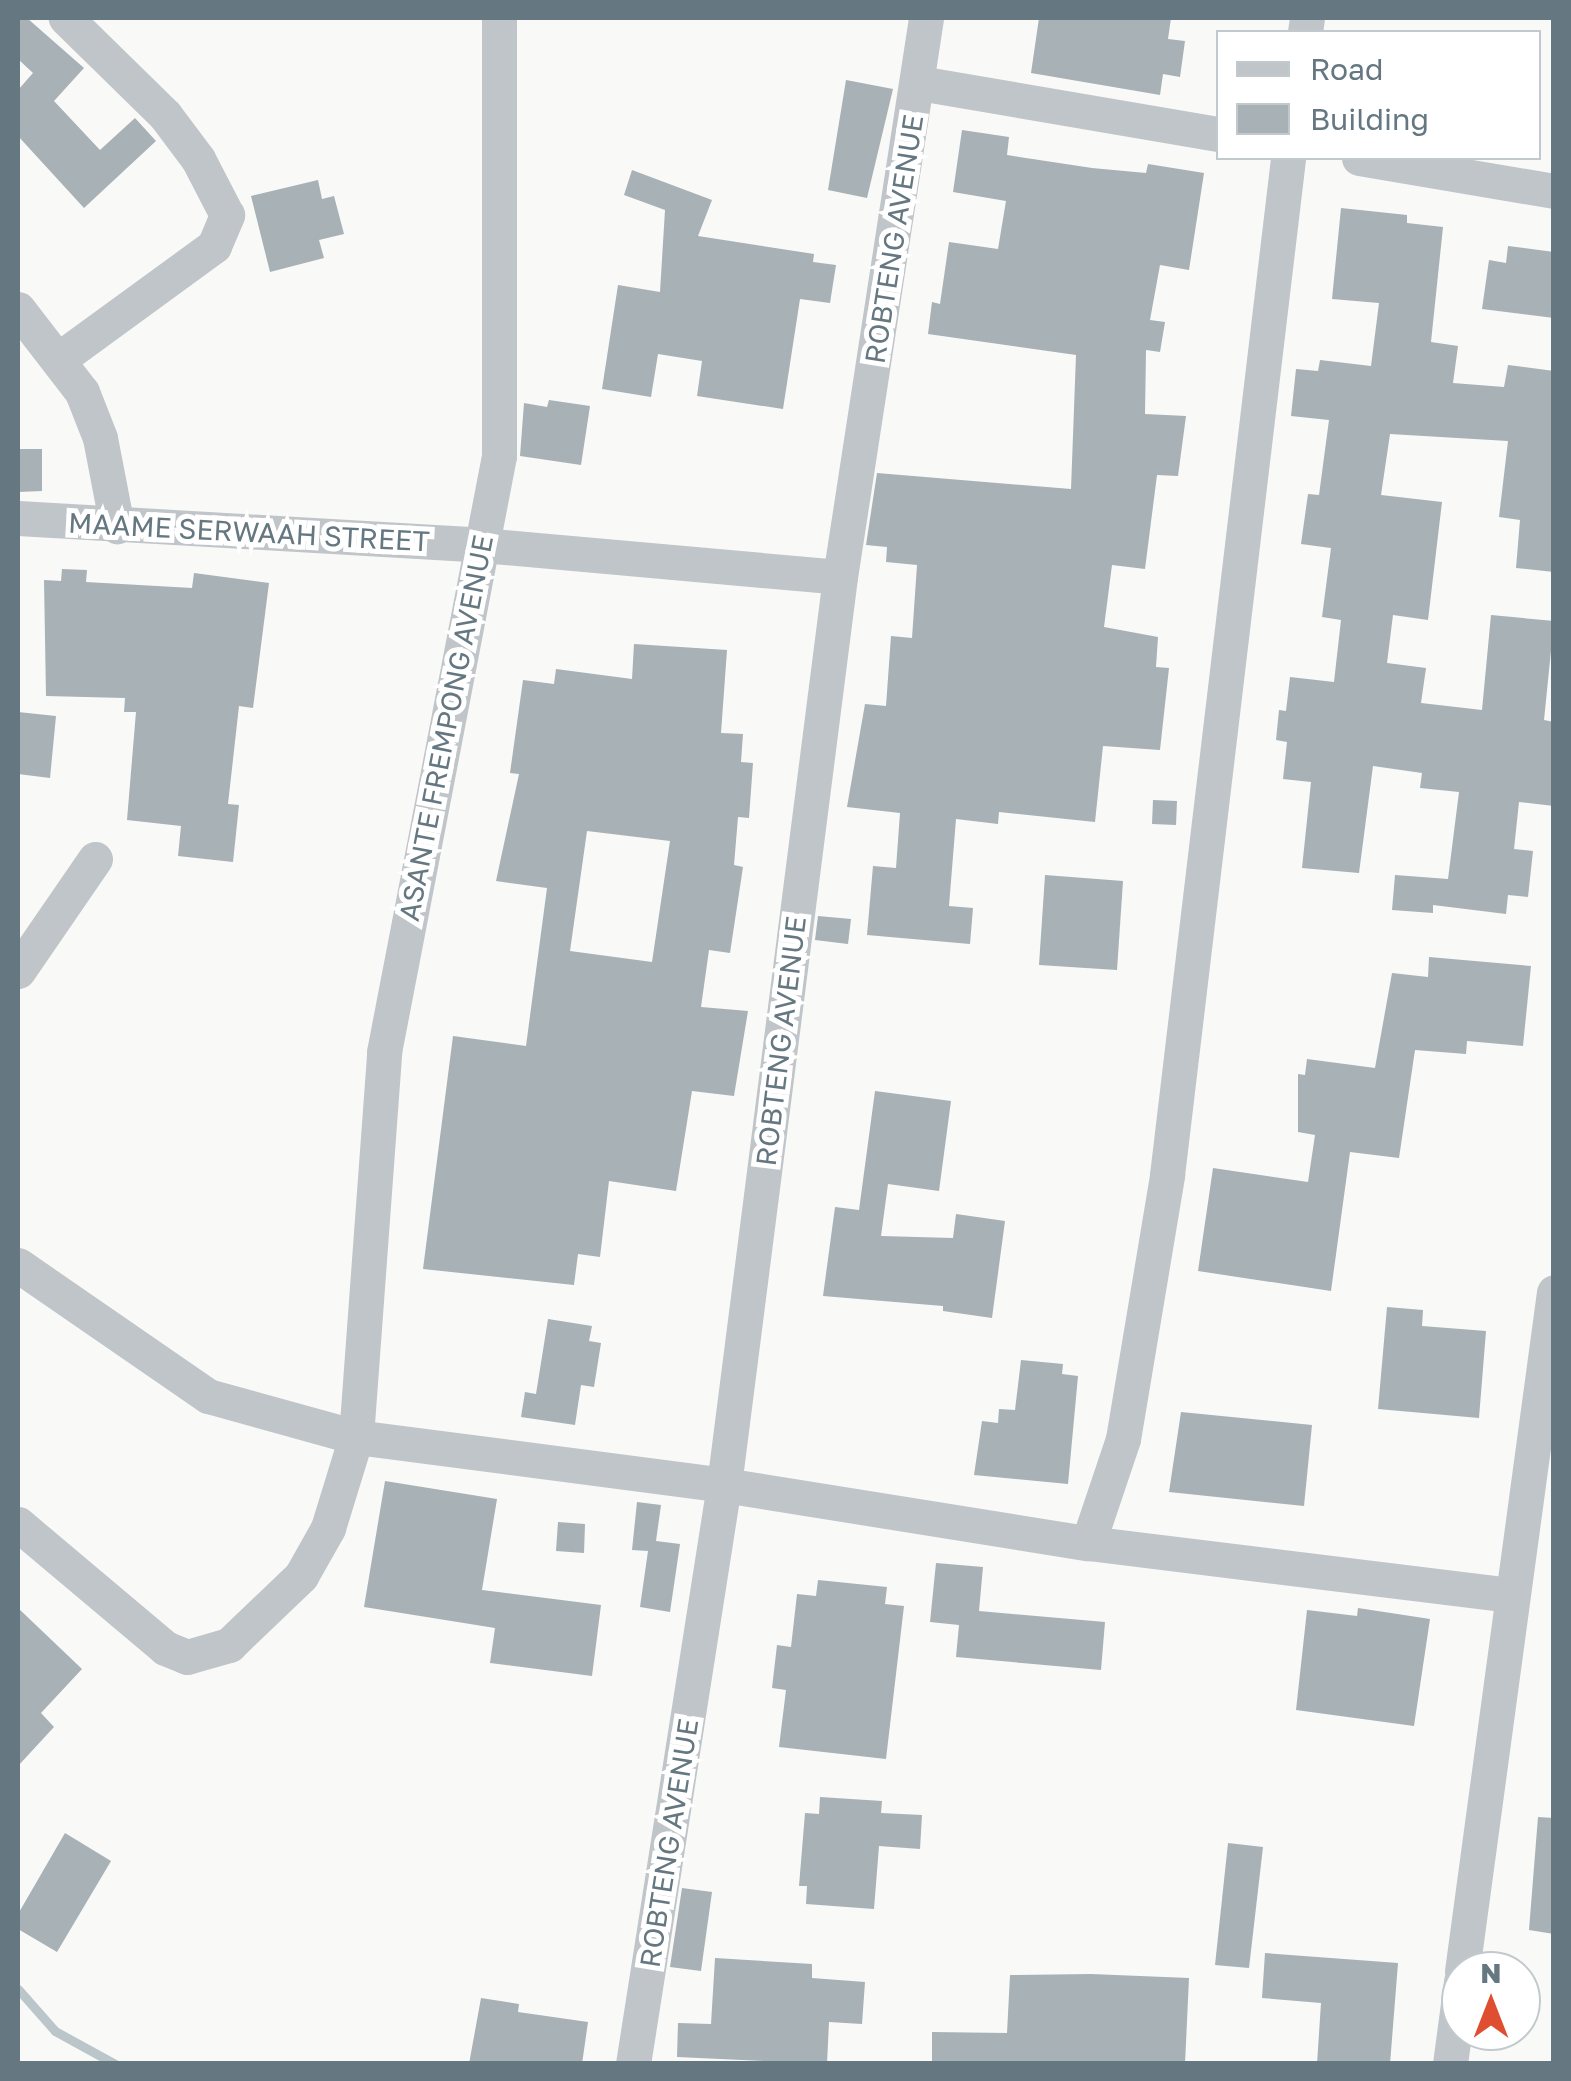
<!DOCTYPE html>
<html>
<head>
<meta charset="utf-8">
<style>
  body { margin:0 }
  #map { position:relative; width:1571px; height:2081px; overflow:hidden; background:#f9f9f7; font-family:"Golos Text",sans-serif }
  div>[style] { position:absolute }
  .stream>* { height:9px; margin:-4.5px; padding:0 4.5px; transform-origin:4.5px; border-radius:4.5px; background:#bac6ca }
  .building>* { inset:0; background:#a7b1b6 }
  .street>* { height:35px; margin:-17.5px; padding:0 17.5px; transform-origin:17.5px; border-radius:17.5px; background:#c0c5c9 }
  span { translate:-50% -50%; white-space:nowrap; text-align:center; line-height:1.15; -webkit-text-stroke:10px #fff; paint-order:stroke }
  .street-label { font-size:28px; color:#657781 }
  .frame { position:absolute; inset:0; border:20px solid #657781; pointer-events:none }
  .legend { position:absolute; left:1216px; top:30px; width:325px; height:130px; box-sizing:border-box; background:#fff; border:2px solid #c1c9cd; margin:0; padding:12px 18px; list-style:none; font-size:30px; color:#657781 }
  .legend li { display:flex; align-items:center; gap:20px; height:50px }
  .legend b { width:50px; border:2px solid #c1c9cd }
  .north { position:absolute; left:1441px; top:1951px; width:100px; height:100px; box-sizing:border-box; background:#fff; border:2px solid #c1c9cd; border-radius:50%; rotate:0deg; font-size:28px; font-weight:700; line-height:40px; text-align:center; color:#657781 }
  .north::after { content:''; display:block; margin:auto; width:35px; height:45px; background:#df4e30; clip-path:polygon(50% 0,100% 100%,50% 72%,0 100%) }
</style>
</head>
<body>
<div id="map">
  <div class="stream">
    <div style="left:18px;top:1989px;width:56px;rotate:48.6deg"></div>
    <div style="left:55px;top:2031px;width:68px;rotate:28.8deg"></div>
  </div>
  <div class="building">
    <div style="clip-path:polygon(18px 18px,27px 18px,84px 68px,54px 101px,100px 150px,135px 118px,156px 141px,84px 208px,18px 136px,18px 90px,33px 73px,18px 59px)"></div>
    <div style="clip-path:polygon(1039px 18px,1171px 18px,1168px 39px,1185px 41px,1180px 77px,1163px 74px,1160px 95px,1031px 73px)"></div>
    <div style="clip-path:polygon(846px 80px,893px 89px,867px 198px,828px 190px)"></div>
    <div style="clip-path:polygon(962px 130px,1009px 137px,1007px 155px,1092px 168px,1146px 173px,1148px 164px,1204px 173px,1189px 270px,1160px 265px,1150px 320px,1165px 322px,1160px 352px,1146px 350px,1145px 414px,1186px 416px,1178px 476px,1157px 475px,1145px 569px,1112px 565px,1104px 627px,1158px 637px,1156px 667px,1169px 668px,1160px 750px,1103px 746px,1095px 822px,999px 812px,998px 824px,956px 819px,949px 906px,973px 908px,970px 944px,867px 935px,873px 866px,896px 868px,900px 813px,847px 807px,865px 704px,886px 706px,891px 636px,912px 638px,917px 565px,886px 562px,887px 547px,866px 545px,877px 473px,1071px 489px,1076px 355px,928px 334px,932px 302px,940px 304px,949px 242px,998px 249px,1006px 201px,953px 192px)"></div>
    <div style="clip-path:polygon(632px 170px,712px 200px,698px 236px,814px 254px,813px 262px,836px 265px,830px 303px,800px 299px,783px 409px,697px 396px,702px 361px,658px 354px,651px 397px,602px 389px,618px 285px,660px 292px,665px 210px,624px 195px)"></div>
    <div style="clip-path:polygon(318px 180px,322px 199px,334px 196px,344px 234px,319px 240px,324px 258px,270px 272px,251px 196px)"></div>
    <div style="clip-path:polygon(1341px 208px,1407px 215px,1407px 223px,1443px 227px,1431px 342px,1458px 346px,1453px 383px,1504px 387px,1508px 365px,1554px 371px,1554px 572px,1516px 568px,1520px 520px,1499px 517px,1508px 441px,1390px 434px,1381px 495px,1442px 502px,1428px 620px,1393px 615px,1387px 663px,1426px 668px,1421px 703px,1482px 710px,1491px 615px,1554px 621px,1544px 720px,1554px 722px,1554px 806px,1519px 802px,1514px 849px,1533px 851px,1528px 897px,1508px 895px,1506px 914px,1433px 905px,1433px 913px,1392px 910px,1395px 875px,1448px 879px,1459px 792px,1420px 788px,1422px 773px,1373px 766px,1359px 873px,1302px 868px,1311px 782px,1283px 779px,1287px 742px,1276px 740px,1279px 710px,1286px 711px,1290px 677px,1334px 682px,1341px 620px,1322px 617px,1331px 548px,1301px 544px,1308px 494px,1319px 495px,1329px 420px,1291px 416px,1296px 369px,1318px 371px,1320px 360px,1371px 366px,1379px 303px,1332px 299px)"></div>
    <div style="clip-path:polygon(1508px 246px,1554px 252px,1554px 318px,1482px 309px,1489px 260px,1506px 263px)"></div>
    <div style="clip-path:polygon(549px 400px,590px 406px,581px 465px,520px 456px,524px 403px,547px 407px)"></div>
    <div style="clip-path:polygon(18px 449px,42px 449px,42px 491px,18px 492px)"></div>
    <div style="clip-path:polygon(62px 569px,87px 570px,86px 582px,192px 588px,194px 573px,269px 583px,253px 708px,239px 706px,228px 804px,239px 805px,233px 862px,178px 856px,181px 826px,127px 820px,136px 712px,124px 712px,125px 698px,46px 696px,44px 580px,61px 581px)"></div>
    <div style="clip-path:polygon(evenodd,634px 644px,727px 650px,721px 733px,743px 734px,741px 762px,753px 763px,749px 818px,738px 817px,734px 865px,743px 867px,730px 953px,709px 950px,701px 1007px,748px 1011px,734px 1096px,692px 1091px,676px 1191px,609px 1181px,600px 1257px,578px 1254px,574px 1285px,423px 1269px,453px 1036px,526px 1046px,547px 888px,496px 881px,519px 774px,510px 773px,523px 680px,554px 684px,556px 669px,632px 679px,634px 644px,587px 831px,670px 841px,652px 962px,570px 951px,587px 831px)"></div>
    <div style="clip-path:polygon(18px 712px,56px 716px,50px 778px,18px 774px)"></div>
    <div style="clip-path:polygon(1153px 800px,1177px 801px,1176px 825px,1152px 824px)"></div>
    <div style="clip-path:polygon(1045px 875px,1123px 881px,1117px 970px,1039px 965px)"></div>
    <div style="clip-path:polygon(818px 916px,851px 919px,848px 944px,815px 940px)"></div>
    <div style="clip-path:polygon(1429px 957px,1531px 966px,1523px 1046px,1467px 1041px,1466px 1054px,1415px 1050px,1399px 1158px,1350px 1152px,1331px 1291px,1198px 1271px,1213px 1168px,1308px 1182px,1315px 1135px,1298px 1132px,1298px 1074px,1305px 1075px,1307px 1059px,1375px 1068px,1392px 973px,1428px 977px)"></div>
    <div style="clip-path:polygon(875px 1091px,951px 1101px,939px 1191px,888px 1184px,881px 1236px,953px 1238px,956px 1214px,1005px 1221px,992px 1318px,943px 1311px,943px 1306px,823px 1296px,835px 1207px,859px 1210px)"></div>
    <div style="clip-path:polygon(1387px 1307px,1423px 1310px,1422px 1326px,1486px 1331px,1479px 1418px,1378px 1409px)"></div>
    <div style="clip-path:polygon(548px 1319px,592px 1326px,589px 1341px,601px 1343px,594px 1387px,581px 1385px,575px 1425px,521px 1417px,525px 1392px,536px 1394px)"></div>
    <div style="clip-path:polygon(1021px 1360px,1063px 1364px,1062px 1374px,1078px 1376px,1068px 1484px,974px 1475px,982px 1421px,998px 1423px,999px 1409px,1015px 1410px)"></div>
    <div style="clip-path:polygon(1181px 1412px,1312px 1425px,1304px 1506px,1169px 1492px)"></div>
    <div style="clip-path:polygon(385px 1481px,497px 1499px,482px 1590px,601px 1605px,592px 1676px,490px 1663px,495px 1628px,364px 1607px)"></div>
    <div style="clip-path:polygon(637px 1502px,661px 1505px,656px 1541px,680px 1544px,670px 1612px,640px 1607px,648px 1551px,632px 1550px)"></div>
    <div style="clip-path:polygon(558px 1522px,585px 1524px,584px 1553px,556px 1551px)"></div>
    <div style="clip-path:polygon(936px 1563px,983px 1567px,979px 1611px,1105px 1622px,1101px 1670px,956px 1657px,959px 1625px,930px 1622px)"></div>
    <div style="clip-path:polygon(818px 1580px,887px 1587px,885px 1604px,904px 1606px,886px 1759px,779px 1747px,786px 1690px,772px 1688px,777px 1645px,791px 1647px,797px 1594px,816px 1596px)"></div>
    <div style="clip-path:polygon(18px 1608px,82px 1669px,41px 1713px,54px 1727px,18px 1766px)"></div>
    <div style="clip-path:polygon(1358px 1608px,1430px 1619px,1414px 1726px,1296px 1710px,1307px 1610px,1357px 1616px)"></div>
    <div style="clip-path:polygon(820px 1797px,882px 1801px,881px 1813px,922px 1815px,920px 1849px,879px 1846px,874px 1909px,806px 1904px,807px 1886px,799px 1886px,805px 1813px,819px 1814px)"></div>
    <div style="clip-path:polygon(1538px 1817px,1554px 1818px,1554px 1934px,1529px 1930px)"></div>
    <div style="clip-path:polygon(65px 1833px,111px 1861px,57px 1952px,18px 1929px,18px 1914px)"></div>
    <div style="clip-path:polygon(1228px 1843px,1263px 1847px,1249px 1968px,1215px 1965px)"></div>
    <div style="clip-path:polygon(682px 1888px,712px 1892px,701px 1971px,670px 1967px)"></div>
    <div style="clip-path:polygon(1265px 1953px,1398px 1963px,1390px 2064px,1317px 2064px,1321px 2003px,1262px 1998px)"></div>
    <div style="clip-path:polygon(715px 1958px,812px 1964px,812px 1978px,865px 1982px,862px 2024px,829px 2022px,827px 2064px,677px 2057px,678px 2023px,711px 2024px)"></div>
    <div style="clip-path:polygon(1091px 1974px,1189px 1978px,1185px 2064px,932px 2064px,932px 2032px,1007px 2033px,1010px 1975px)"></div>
    <div style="clip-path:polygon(481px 1998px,519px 2004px,518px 2012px,588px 2022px,582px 2064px,469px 2064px)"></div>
  </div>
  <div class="street">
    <div style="left:1305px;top:32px;width:14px;rotate:-82deg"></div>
    <div style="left:919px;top:83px;width:303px;rotate:9.7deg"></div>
    <div style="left:1359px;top:158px;width:198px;rotate:9.6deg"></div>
    <div style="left:18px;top:309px;width:105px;rotate:52.4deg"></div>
    <div style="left:82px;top:392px;width:49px;rotate:68.6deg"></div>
    <div style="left:100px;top:438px;width:90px;rotate:79.1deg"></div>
    <div style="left:59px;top:359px;width:192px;rotate:-36.1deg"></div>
    <div style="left:214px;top:246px;width:34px;rotate:-67deg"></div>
    <div style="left:227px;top:215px;width:63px;rotate:-117.4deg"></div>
    <div style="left:198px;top:159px;width:55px;rotate:-126.9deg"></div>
    <div style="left:165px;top:115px;width:139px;rotate:-135.6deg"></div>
    <div style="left:18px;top:518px;width:465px;rotate:3.3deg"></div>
    <div style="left:482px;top:545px;width:359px;rotate:5.1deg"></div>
    <div style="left:18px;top:971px;width:136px;rotate:-55.5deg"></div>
    <div style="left:18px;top:1265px;width:231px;rotate:34.6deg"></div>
    <div style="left:208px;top:1396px;width:154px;rotate:15.5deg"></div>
    <div style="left:356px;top:1437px;width:371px;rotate:7.4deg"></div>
    <div style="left:724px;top:1485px;width:369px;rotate:9.1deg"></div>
    <div style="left:1088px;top:1543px;width:427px;rotate:7deg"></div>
    <div style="left:18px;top:1524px;width:192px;rotate:40.1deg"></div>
    <div style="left:165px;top:1648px;width:24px;rotate:22deg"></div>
    <div style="left:187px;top:1657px;width:44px;rotate:-15.9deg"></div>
    <div style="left:229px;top:1645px;width:100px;rotate:-43.8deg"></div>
    <div style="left:301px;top:1576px;width:55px;rotate:-60.6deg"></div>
    <div style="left:328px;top:1528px;width:95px;rotate:-72.9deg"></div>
    <div style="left:356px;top:1437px;width:386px;rotate:-85.8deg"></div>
    <div style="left:384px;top:1052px;width:607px;rotate:-79.08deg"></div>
    <div style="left:499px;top:456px;width:438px;rotate:-90deg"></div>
    <div style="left:1088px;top:1543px;width:110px;rotate:-71.4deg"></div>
    <div style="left:1123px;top:1439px;width:268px;rotate:-80.5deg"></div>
    <div style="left:1167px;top:1175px;width:1024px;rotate:-83.21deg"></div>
    <div style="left:1462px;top:1971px;width:685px;rotate:-82.28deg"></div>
    <div style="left:633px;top:2064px;width:586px;rotate:-81.07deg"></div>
    <div style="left:724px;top:1485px;width:915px;rotate:-82.72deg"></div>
    <div style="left:840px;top:577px;width:566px;rotate:-81.25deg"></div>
    <div style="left:1450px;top:2064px;width:83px;rotate:-82.4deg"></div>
  </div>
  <div class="street-label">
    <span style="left:894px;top:239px;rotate:-81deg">ROBTENG AVENUE</span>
    <span style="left:249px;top:532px;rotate:3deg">MAAME SERWAAH STREET</span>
    <span style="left:446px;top:728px;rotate:-79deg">ASANTE FREMPONG AVENUE</span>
    <span style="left:781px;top:1041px;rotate:-83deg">ROBTENG AVENUE</span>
    <span style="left:669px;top:1843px;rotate:-81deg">ROBTENG AVENUE</span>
  </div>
  <div class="frame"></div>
  <ul class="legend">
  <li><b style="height:12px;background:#c0c5c9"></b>Road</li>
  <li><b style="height:28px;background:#a7b1b6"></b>Building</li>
  </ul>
  <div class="north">N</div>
</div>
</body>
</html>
